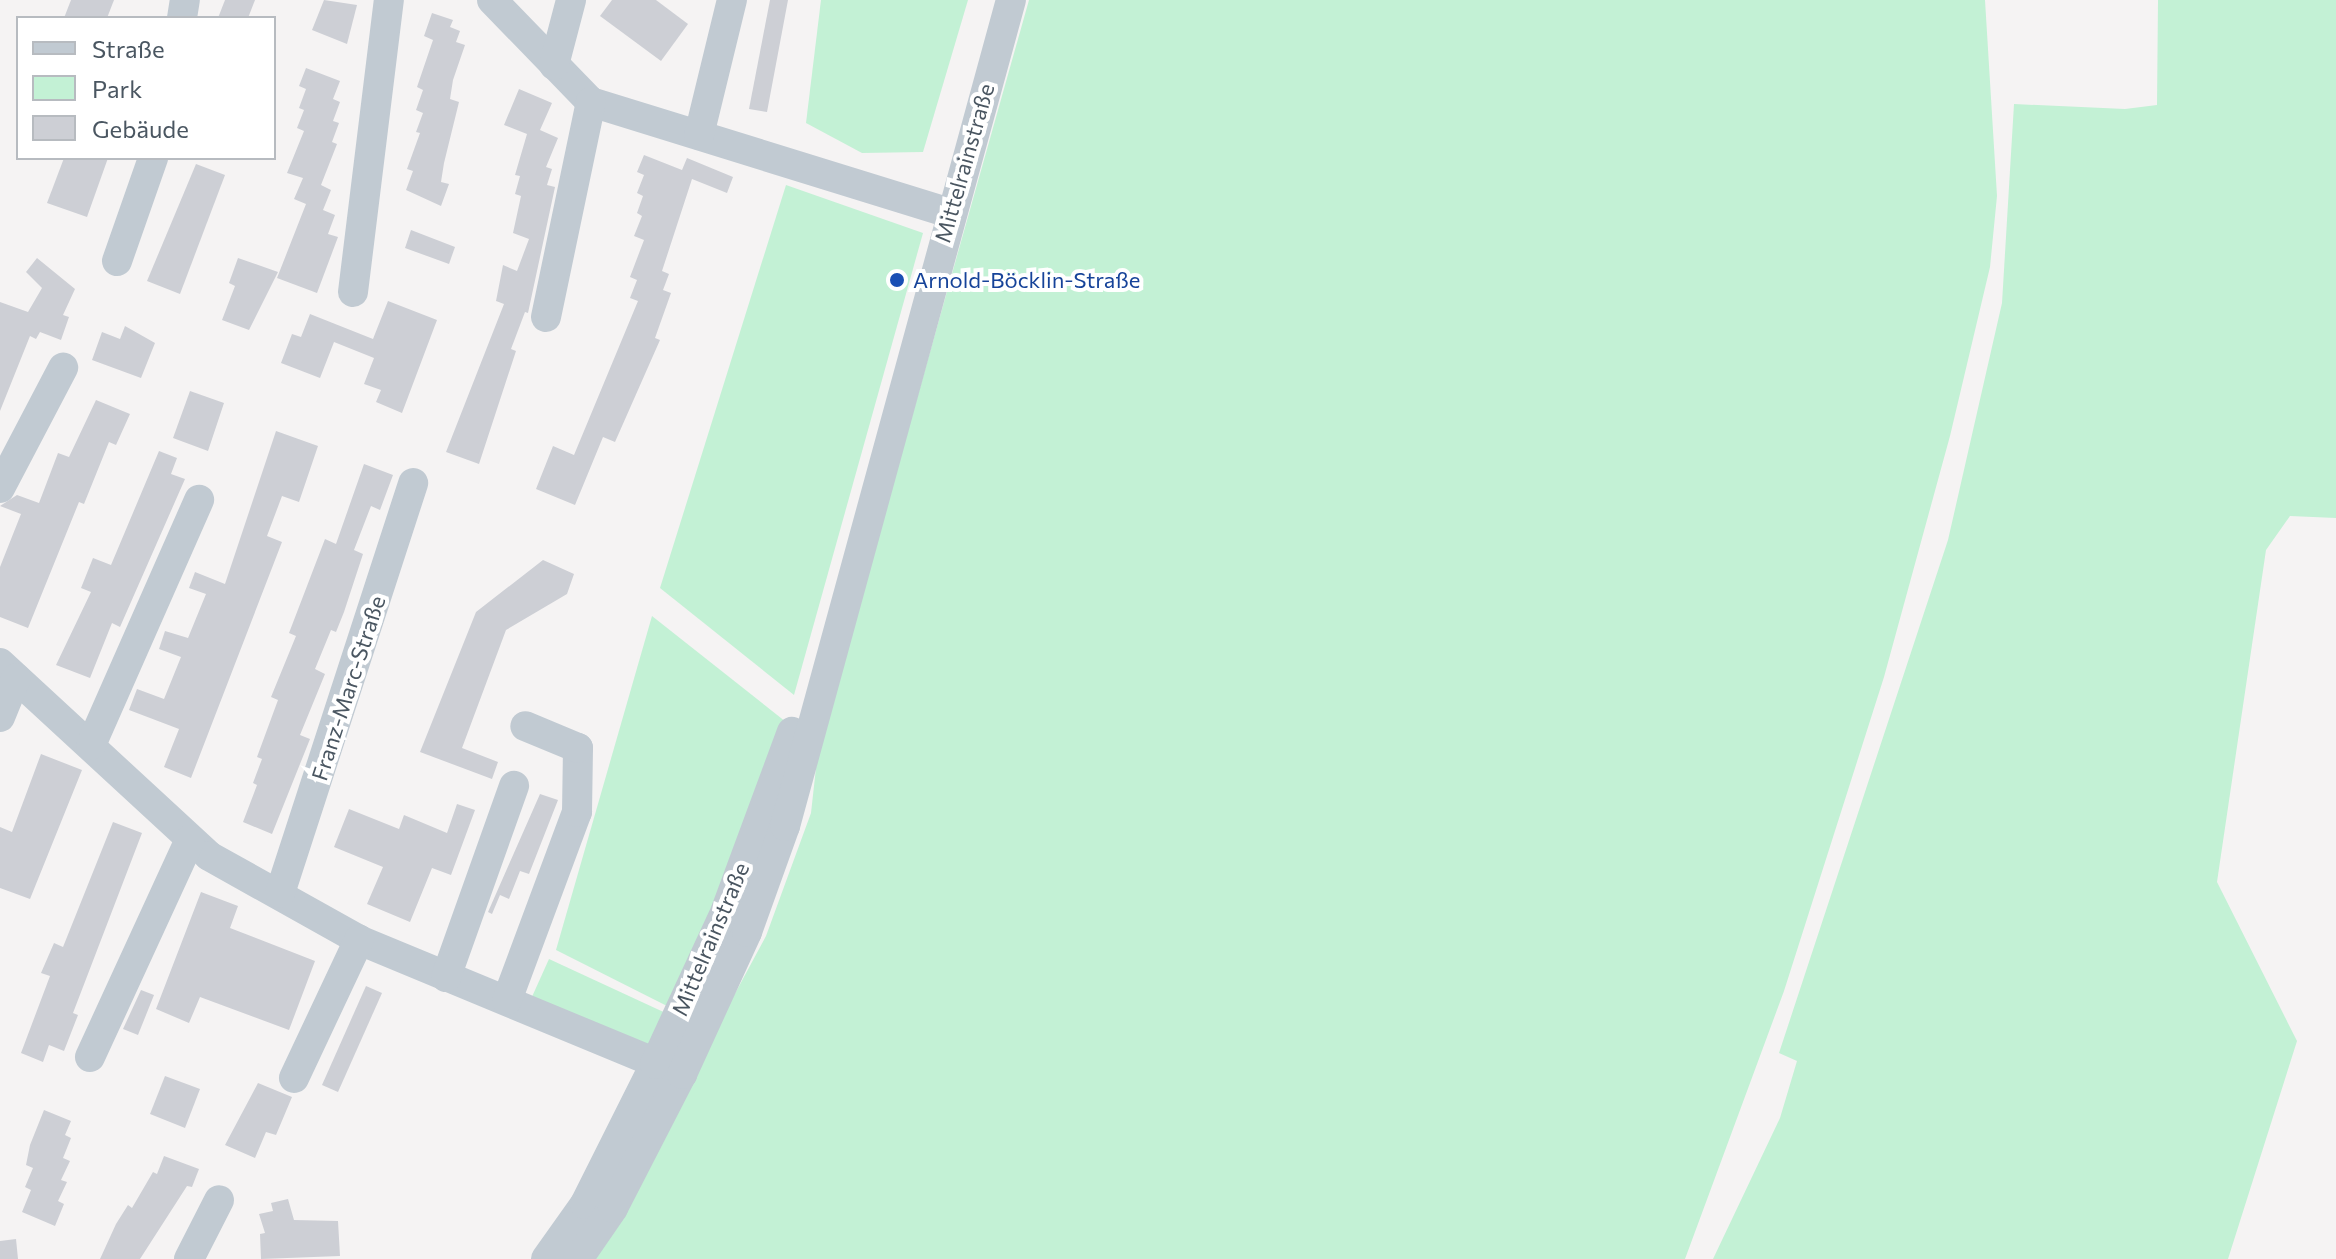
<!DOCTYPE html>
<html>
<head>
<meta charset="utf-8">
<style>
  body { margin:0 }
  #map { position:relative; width:2336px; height:1259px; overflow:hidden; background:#f5f3f3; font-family:Commissioner,sans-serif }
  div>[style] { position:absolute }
  .green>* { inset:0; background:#c3f1d5 }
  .building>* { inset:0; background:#cdcfd5 }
  .minor>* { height:30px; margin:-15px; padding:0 15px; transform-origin:15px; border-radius:15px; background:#c1cad2 }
  .dots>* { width:22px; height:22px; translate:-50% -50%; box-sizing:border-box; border:4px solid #fff; border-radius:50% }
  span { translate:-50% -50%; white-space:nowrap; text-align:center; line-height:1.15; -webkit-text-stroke:8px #fff; paint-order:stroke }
  .street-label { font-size:22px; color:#4a5661 }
  .transit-label { font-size:22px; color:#164399 }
  .left { translate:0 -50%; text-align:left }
  .legend { position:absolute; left:16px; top:16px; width:260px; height:144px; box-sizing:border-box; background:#fff; border:2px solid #b7bbc0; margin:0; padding:10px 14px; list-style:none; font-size:24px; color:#4a5661 }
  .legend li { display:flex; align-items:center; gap:16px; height:40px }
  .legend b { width:40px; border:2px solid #b7bbc0 }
</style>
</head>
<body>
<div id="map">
  <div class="green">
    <div style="clip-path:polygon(821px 0,968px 0,923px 152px,862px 153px,806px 123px)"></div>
    <div style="clip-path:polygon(1029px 0,1985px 0,1997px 196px,1990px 267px,1950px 436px,1884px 677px,1784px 991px,1685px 1259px,592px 1259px,766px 936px,811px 813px,818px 750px)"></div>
    <div style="clip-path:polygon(2158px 0,2336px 0,2336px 518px,2290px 516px,2266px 550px,2217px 882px,2297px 1041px,2228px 1259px,1713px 1259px,1780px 1118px,1797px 1061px,1779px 1053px,1948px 540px,2002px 303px,2014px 104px,2125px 109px,2157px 105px)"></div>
    <div style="clip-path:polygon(786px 185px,923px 233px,794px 695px,660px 588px)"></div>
    <div style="clip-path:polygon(652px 616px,786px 722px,671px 1008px,556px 950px)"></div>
    <div style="clip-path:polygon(549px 959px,670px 1015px,650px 1054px,531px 999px)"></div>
  </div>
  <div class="building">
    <div style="clip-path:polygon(71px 0,114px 0,107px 18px,64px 18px)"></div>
    <div style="clip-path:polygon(225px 0,255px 0,248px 18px,218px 18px)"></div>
    <div style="clip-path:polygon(324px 0,357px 5px,347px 44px,312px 30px)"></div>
    <div style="clip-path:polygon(612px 0,656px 0,688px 24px,661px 61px,600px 16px)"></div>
    <div style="clip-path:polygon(770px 0,788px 0,767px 112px,749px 109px)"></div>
    <div style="clip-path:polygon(432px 13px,453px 20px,450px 27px,460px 31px,456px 42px,465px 45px,453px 80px,450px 99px,459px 102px,444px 163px,441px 182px,449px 184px,441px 206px,406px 190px,413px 171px,407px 169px,420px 133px,416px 132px,423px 113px,416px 110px,423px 90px,417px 87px,433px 40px,424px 36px)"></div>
    <div style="clip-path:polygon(306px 68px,340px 81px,333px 99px,340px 102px,333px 121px,339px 123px,332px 142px,337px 144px,321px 185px,331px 190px,323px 210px,335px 215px,328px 234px,338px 237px,317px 293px,277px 278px,306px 204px,294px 199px,303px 178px,287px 173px,304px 131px,297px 128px,304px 110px,299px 108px,306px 89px,299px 86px)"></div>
    <div style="clip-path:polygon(519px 89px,552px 103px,540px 130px,558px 138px,546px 167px,552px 169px,547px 185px,555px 187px,528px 313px,525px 312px,511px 349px,516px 351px,479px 464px,446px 452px,504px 304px,496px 301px,503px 265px,517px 271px,529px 239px,513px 233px,521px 196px,515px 194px,520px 176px,515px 175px,527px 134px,504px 125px)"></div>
    <div style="clip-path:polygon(644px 155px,682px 170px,687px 158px,733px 177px,727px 193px,692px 179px,662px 271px,669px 274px,663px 290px,671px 293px,655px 338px,660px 340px,615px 442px,603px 437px,575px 505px,536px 489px,553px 446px,574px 455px,638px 301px,630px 298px,637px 280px,630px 277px,644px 240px,634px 236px,642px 216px,637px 213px,643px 196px,637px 193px,644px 175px,637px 172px)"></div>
    <div style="clip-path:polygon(64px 158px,108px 158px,87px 217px,47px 203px)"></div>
    <div style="clip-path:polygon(196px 164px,225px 175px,180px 294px,147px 281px)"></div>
    <div style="clip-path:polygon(411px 230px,455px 247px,449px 264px,405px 248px)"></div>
    <div style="clip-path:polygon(37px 258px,75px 289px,63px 315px,69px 317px,61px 340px,40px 332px,36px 339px,30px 336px,0 411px,0 302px,28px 312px,42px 288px,26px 272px)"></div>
    <div style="clip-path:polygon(238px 258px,278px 272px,249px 330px,222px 320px,235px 286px,229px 283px)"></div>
    <div style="clip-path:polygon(388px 301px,437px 320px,402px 413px,376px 402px,381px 390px,364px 384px,374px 358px,334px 342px,320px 378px,281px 363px,292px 334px,301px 337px,310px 314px,373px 339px)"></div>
    <div style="clip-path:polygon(125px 326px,155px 343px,141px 378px,92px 360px,102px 332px,120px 339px)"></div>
    <div style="clip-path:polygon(190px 391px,224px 403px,208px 451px,173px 438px)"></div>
    <div style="clip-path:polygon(96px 400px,130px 414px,116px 445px,109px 442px,84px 504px,79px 502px,28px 628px,0 617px,0 567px,21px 514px,0 506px,17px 495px,39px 503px,58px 453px,69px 457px)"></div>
    <div style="clip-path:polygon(276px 431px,318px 446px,299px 502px,282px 496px,267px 536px,282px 542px,191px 778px,164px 767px,179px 729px,129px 710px,137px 689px,164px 699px,181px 657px,159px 649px,165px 631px,188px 638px,206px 594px,189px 588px,195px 572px,225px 584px)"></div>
    <div style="clip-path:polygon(159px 451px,177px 458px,171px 474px,185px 479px,120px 627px,112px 623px,90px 678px,56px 665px,91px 592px,81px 588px,93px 558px,111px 565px)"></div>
    <div style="clip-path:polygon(364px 464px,393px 475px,380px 510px,371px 506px,354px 550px,363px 554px,344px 612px,336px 632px,331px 630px,315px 669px,325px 674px,300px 735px,310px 739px,272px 834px,243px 822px,257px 785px,253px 783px,262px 759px,257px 757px,278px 700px,271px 697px,296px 636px,289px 633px,325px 539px,336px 544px)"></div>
    <div style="clip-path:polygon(543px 560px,574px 574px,567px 594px,506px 630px,462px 748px,498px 762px,492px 779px,420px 752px,476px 612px)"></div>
    <div style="clip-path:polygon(41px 754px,82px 770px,30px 899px,0 888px,0 827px,12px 832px)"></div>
    <div style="clip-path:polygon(540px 794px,558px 800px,529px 874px,520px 871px,509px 899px,500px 895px,492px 914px,488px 912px)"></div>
    <div style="clip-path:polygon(457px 804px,475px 810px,451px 875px,432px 868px,410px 922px,367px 904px,383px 867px,334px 847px,349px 809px,399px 829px,404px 815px,447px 833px)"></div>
    <div style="clip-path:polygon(113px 822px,142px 833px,73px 1013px,78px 1015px,64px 1051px,49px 1045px,43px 1062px,21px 1053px,50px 976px,41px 973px,54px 943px,63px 947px)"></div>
    <div style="clip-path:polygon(201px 892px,238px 906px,230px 928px,315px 961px,289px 1030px,200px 997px,189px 1023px,156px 1009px)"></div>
    <div style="clip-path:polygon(366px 986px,382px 993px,338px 1092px,322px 1085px)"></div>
    <div style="clip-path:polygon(141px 990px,154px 995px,138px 1035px,123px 1029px)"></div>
    <div style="clip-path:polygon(165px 1076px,200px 1089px,185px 1128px,150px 1114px)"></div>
    <div style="clip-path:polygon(258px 1083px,292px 1097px,276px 1135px,266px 1132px,255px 1158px,225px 1145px)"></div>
    <div style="clip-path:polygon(44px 1110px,71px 1121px,65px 1135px,71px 1138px,63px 1158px,70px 1161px,61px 1180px,67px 1182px,58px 1201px,64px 1204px,55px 1226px,22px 1212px,31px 1190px,25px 1187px,33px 1168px,26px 1165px,30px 1145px)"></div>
    <div style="clip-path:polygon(164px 1156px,199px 1169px,192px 1187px,187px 1186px,140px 1259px,100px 1259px,116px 1224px,128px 1205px,132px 1208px,153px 1172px,157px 1174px)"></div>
    <div style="clip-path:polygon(288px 1199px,294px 1220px,338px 1221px,340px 1256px,261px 1259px,260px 1234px,265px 1233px,259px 1214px,273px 1211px,271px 1203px)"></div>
    <div style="clip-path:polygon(16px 1239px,18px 1259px,0 1259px,0 1241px)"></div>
  </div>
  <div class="minor">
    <div style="left:492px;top:0;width:142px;rotate:45.9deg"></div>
    <div style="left:591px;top:102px;width:375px;rotate:17.2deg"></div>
    <div style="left:182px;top:18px;width:18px;rotate:-81deg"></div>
    <div style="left:554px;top:65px;width:67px;rotate:-75.3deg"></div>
    <div style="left:699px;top:135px;width:139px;rotate:-76.3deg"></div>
    <div style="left:117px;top:261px;width:109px;rotate:-70.7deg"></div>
    <div style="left:353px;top:292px;width:294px;rotate:-83deg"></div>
    <div style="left:546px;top:317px;width:220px;rotate:-78.2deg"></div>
    <div style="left:0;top:488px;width:136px;rotate:-62.3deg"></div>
    <div style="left:0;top:663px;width:284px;rotate:42.7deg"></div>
    <div style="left:209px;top:856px;width:172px;rotate:29.2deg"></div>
    <div style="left:359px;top:940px;width:350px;rotate:22.5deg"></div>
    <div style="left:0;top:717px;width:42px;rotate:-67.7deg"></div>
    <div style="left:91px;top:745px;width:268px;rotate:-66.2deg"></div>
    <div style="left:280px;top:893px;width:431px;rotate:-72deg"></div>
    <div style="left:446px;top:977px;width:203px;rotate:-70.4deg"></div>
    <div style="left:507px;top:1000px;width:201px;rotate:-69.6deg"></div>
    <div style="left:577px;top:812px;width:64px;rotate:-89.1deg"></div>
    <div style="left:578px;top:748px;width:57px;rotate:-157.5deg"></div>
    <div style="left:90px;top:1057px;width:239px;rotate:-65.3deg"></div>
    <div style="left:294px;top:1078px;width:153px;rotate:-64.8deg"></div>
    <div style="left:189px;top:1259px;width:66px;rotate:-63deg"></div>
    <div style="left:546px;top:1259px;width:67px;rotate:-54.7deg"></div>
    <div style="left:585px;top:1204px;width:157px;rotate:-63.4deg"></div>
    <div style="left:655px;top:1064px;width:170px;rotate:-65.2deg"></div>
    <div style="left:726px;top:910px;width:190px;rotate:-69.7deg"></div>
    <div style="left:578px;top:1259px;width:62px;rotate:-55.5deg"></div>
    <div style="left:613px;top:1208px;width:151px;rotate:-62.8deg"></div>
    <div style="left:682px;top:1074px;width:156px;rotate:-65.4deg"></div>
    <div style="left:747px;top:932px;width:113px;rotate:-70.3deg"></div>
    <div style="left:785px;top:826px;width:856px;rotate:-74.7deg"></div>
  </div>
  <div class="dots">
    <div style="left:897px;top:280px;background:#1a4fb4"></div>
  </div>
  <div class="street-label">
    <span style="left:964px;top:163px;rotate:-74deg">Mittelrainstraße</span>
    <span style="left:348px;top:688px;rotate:-72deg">Franz-Marc-Straße</span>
    <span style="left:710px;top:939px;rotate:-67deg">Mittelrainstraße</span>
  </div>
  <div class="transit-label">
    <span class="left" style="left:913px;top:280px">Arnold-Böcklin-Straße</span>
  </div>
  <ul class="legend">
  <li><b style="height:10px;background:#c1cad2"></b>Straße</li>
  <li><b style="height:22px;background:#c3f1d5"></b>Park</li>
  <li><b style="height:22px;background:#cdcfd5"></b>Gebäude</li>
  </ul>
</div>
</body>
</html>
